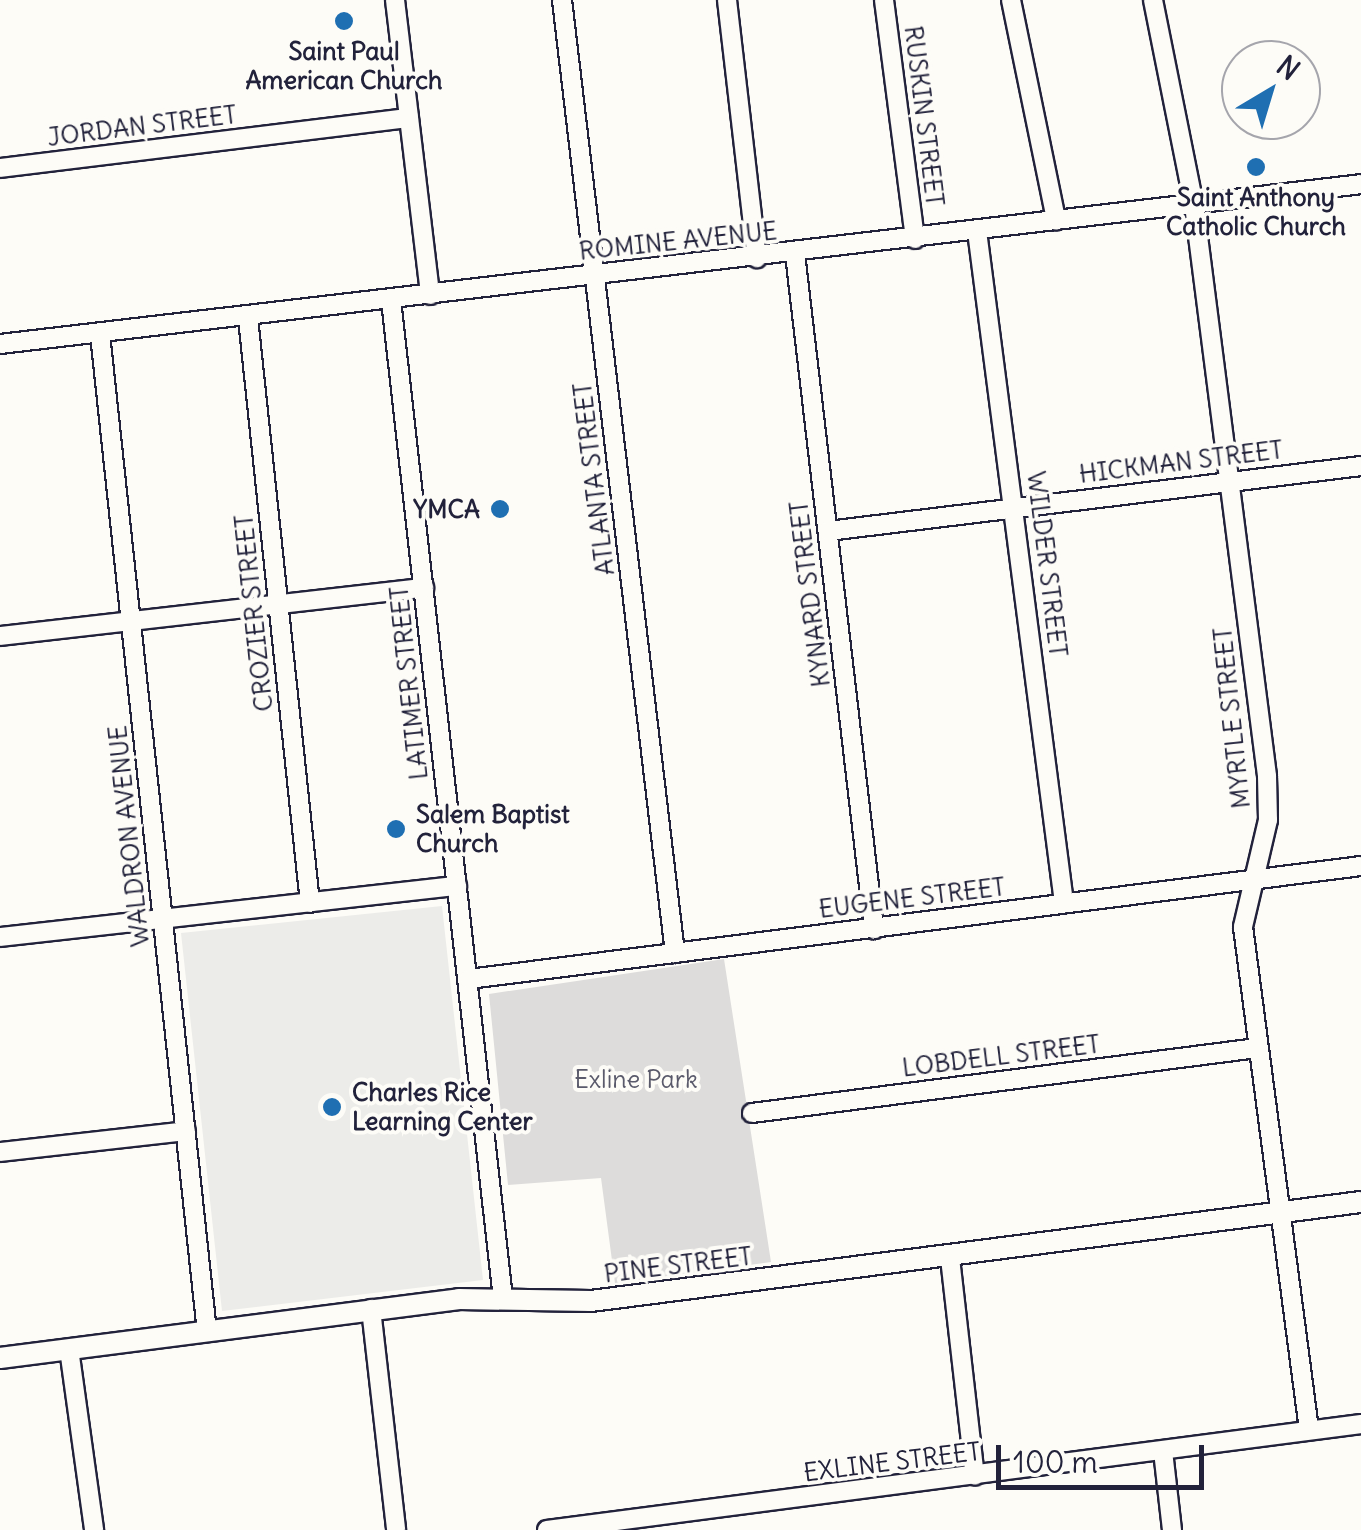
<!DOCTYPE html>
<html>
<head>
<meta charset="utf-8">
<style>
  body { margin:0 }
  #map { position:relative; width:1361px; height:1530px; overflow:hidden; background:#fdfcf7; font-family:Delius,sans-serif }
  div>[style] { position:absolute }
  .built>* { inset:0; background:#ecece9 }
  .green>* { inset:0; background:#dddcdb }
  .roads { filter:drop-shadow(2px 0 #22223b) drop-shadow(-2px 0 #22223b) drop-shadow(0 2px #22223b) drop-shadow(0 -2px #22223b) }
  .minor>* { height:18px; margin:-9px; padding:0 9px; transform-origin:9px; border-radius:9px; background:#fdfcf7 }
  .tertiary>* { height:20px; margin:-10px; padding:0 10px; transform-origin:10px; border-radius:10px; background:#fdfcf7 }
  .dots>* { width:28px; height:28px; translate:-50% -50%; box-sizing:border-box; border:5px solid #fdfcf7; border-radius:50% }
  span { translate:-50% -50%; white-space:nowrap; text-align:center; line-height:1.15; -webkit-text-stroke:8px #fdfcf7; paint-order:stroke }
  .poi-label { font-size:25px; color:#22223b; font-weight:700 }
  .right { translate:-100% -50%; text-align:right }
  .left { translate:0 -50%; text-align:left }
  .street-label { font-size:25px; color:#22223b }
  .park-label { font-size:25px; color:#5a5a6b }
  .north { position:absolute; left:1221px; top:40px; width:100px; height:100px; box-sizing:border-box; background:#fdfcf7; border:2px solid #a5a5ac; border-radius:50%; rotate:38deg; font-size:28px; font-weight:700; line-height:40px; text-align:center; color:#22223b }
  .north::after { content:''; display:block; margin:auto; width:35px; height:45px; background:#1f6fb2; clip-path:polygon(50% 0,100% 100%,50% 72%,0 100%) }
  .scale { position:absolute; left:996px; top:1445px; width:208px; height:45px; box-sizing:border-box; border:5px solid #22223b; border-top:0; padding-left:12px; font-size:30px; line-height:35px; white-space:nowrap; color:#22223b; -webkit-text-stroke:8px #fdfcf7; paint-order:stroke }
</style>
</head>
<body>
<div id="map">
  <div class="built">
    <div style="clip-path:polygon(442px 906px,483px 1280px,222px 1311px,181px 933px)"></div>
  </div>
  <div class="green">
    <div style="clip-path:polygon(724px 959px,771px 1262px,615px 1283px,601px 1178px,508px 1185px,489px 994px)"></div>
  </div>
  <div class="roads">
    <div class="minor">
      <div style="left:395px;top:0;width:297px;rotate:83.2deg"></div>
      <div style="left:562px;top:0;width:960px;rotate:83.24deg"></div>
      <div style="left:727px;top:0;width:260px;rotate:83.4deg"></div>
      <div style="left:884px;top:0;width:241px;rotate:82.6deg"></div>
      <div style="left:1011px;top:0;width:225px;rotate:78.4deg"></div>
      <div style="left:1153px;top:0;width:209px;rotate:78.7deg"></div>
      <div style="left:1194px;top:205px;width:576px;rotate:82.71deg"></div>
      <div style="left:1267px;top:776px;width:44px;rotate:88.7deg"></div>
      <div style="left:1268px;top:820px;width:110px;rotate:103.2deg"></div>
      <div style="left:1243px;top:927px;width:507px;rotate:82.52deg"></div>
      <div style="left:0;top:168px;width:412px;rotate:-7deg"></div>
      <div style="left:977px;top:231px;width:678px;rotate:82.62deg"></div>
      <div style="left:795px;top:254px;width:680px;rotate:83.32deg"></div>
      <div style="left:391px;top:300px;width:1005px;rotate:83.6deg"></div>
      <div style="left:248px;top:318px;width:588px;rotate:83.95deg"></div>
      <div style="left:100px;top:334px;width:1004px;rotate:83.88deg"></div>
      <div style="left:0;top:344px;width:1370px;rotate:-6.7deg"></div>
      <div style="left:828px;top:531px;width:537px;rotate:-6.95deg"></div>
      <div style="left:0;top:636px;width:427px;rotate:-6.5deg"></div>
      <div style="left:0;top:937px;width:460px;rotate:-6.4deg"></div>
      <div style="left:469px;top:979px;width:899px;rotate:-7.22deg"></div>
      <div style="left:752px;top:1113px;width:509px;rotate:-7.33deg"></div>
      <div style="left:0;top:1152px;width:187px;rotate:-6.4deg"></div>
      <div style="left:950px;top:1258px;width:219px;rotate:83.5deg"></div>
      <div style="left:371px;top:1309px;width:222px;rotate:83.5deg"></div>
      <div style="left:69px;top:1349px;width:183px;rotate:82.1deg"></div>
      <div style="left:1163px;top:1451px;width:80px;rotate:83.5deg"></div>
      <div style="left:547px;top:1530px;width:821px;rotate:-7.42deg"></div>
    </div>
    <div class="tertiary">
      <div style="left:0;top:1358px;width:463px;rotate:-7.3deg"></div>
      <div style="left:459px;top:1299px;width:132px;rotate:0.9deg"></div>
      <div style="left:591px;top:1301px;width:776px;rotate:-7.33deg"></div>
    </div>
  </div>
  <div class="dots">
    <div style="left:344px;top:21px;background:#1f6fb2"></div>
    <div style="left:1256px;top:167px;background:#1f6fb2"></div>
    <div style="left:500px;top:509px;background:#1f6fb2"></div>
    <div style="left:396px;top:829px;background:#1f6fb2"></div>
    <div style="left:332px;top:1107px;background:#1f6fb2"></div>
  </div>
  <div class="poi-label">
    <span style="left:344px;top:66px">Saint Paul<br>American Church</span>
    <span style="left:1256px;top:212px">Saint Anthony<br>Catholic Church</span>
    <span class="right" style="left:480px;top:509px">YMCA</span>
    <span class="left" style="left:416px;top:829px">Salem Baptist<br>Church</span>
    <span class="left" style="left:352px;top:1107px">Charles Rice<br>Learning Center</span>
  </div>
  <div class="street-label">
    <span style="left:924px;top:116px;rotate:83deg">RUSKIN STREET</span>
    <span style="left:142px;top:126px;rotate:-7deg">JORDAN STREET</span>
    <span style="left:678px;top:241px;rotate:-6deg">ROMINE AVENUE</span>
    <span style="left:1181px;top:462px;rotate:-7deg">HICKMAN STREET</span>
    <span style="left:594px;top:479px;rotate:-97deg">ATLANTA STREET</span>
    <span style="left:1047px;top:564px;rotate:83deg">WILDER STREET</span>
    <span style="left:810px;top:594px;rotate:-97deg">KYNARD STREET</span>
    <span style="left:254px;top:613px;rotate:-96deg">CROZIER STREET</span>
    <span style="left:409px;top:683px;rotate:-96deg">LATIMER STREET</span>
    <span style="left:1232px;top:718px;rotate:-96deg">MYRTLE STREET</span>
    <span style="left:129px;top:836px;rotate:-96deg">WALDRON AVENUE</span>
    <span style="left:912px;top:898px;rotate:-7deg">EUGENE STREET</span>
    <span style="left:1001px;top:1056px;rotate:-7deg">LOBDELL STREET</span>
    <span style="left:678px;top:1265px;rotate:-7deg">PINE STREET</span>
    <span style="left:892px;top:1462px;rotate:-7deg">EXLINE STREET</span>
  </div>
  <div class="park-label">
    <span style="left:636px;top:1079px">Exline Park</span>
  </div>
  <div class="north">N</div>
  <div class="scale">100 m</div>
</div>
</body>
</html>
